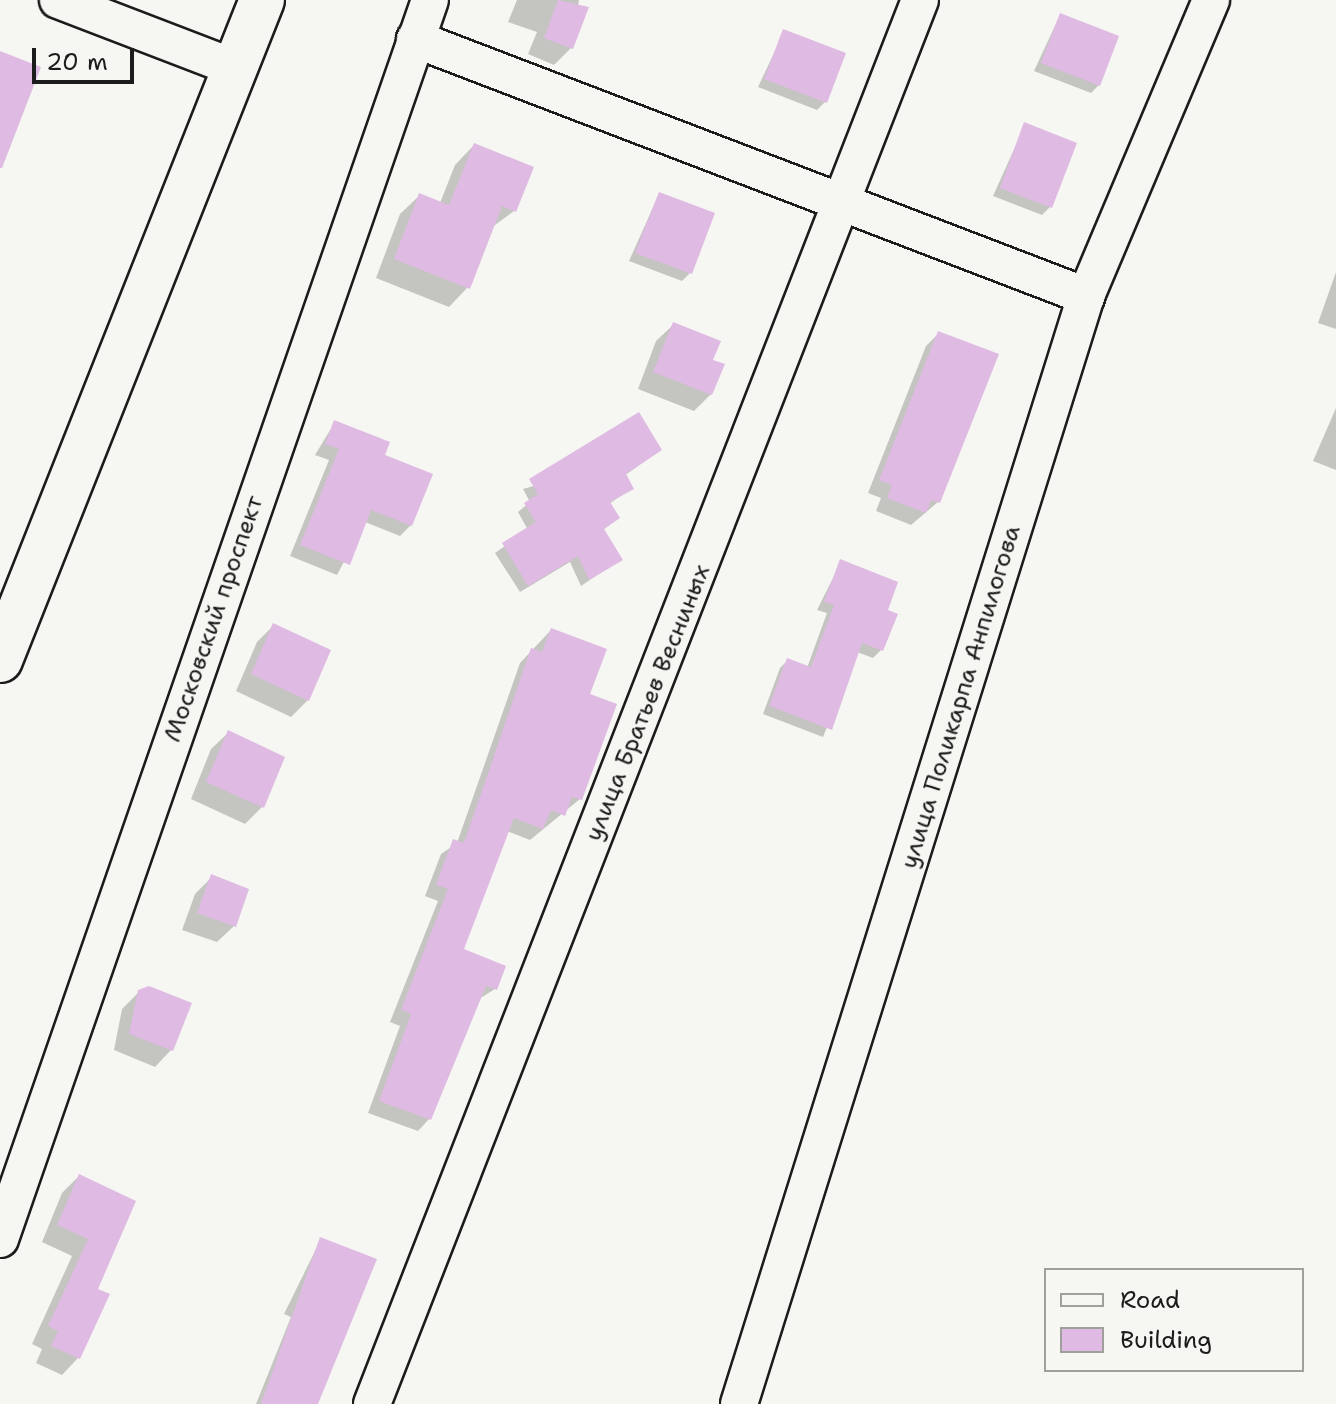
<!DOCTYPE html>
<html>
<head>
<meta charset="utf-8">
<style>
  body { margin:0 }
  #map { position:relative; width:1336px; height:1404px; overflow:hidden; background:#f6f6f2; font-family:"Shantell Sans",sans-serif }
  div>[style] { position:absolute }
  .shadow>* { inset:0; background:#0003 }
  .building>* { inset:0; background:#dfbae3 }
  .roads { filter:drop-shadow(2px 0 #1c1c1c) drop-shadow(-2px 0 #1c1c1c) drop-shadow(0 2px #1c1c1c) drop-shadow(0 -2px #1c1c1c) }
  .minor>* { height:36px; margin:-18px; padding:0 18px; transform-origin:18px; border-radius:18px; background:#f6f6f2 }
  .secondary>* { height:44px; margin:-22px; padding:0 22px; transform-origin:22px; border-radius:22px; background:#f6f6f2 }
  span { translate:-50% -50%; white-space:nowrap; text-align:center; line-height:1.15; -webkit-text-stroke:6px #f6f6f2; paint-order:stroke }
  .street-label { font-size:24px; color:#1c1c1c }
  .legend { position:absolute; left:1044px; top:1268px; width:260px; height:104px; box-sizing:border-box; background:#f6f6f2; border:2px solid #9f9f9c; margin:0; padding:10px 14px; list-style:none; font-size:24px; color:#1c1c1c }
  .legend li { display:flex; align-items:center; gap:16px; height:40px }
  .legend b { width:40px; border:2px solid #9f9f9c }
  .scale { position:absolute; left:32px; top:48px; width:102px; height:36px; box-sizing:border-box; border:4px solid #1c1c1c; border-top:0; padding-left:10px; font-size:24px; line-height:28px; white-space:nowrap; color:#1c1c1c; -webkit-text-stroke:6px #f6f6f2; paint-order:stroke }
</style>
</head>
<body>
<div id="map">
  <div class="shadow">
    <div style="clip-path:polygon(517px 0,579px 0,571px 48px,554px 65px,528px 54px,537px 32px,508px 22px)"></div>
    <div style="clip-path:polygon(1060px 15px,1099px 85px,1091px 93px,1034px 71px)"></div>
    <div style="clip-path:polygon(784px 32px,825px 102px,817px 110px,758px 87px)"></div>
    <div style="clip-path:polygon(1025px 125px,1050px 207px,1042px 215px,993px 196px)"></div>
    <div style="clip-path:polygon(474px 145px,514px 211px,491px 228px,468px 287px,449px 307px,376px 278px,400px 214px,420px 195px,440px 203px,455px 165px)"></div>
    <div style="clip-path:polygon(659px 194px,690px 273px,682px 281px,629px 261px)"></div>
    <div style="clip-path:polygon(1336px 272px,1336px 329px,1318px 323px)"></div>
    <div style="clip-path:polygon(673px 325px,711px 361px,711px 394px,694px 411px,638px 389px,656px 341px)"></div>
    <div style="clip-path:polygon(939px 333px,938px 502px,911px 525px,876px 511px,881px 498px,868px 493px,926px 346px)"></div>
    <div style="clip-path:polygon(1336px 408px,1336px 470px,1313px 461px)"></div>
    <div style="clip-path:polygon(335px 422px,382px 456px,411px 525px,400px 536px,365px 522px,337px 575px,290px 556px,329px 460px,315px 455px)"></div>
    <div style="clip-path:polygon(660px 450px,624px 476px,632px 488px,609px 504px,617px 518px,603px 530px,621px 559px,581px 586px,570px 562px,520px 592px,495px 553px,528px 530px,518px 512px,530px 502px,523px 489px)"></div>
    <div style="clip-path:polygon(841px 562px,885px 611px,881px 650px,873px 658px,857px 652px,823px 737px,763px 714px,780px 668px,788px 660px,807px 668px,827px 613px,817px 610px)"></div>
    <div style="clip-path:polygon(273px 626px,308px 700px,291px 717px,236px 691px,257px 642px)"></div>
    <div style="clip-path:polygon(551px 630px,588px 695px,580px 799px,530px 840px,507px 831px,462px 950px,495px 989px,479px 999px,429px 1119px,418px 1131px,368px 1113px,400px 1026px,390px 1022px,438px 901px,425px 896px,441px 854px,457px 843px,520px 663px)"></div>
    <div style="clip-path:polygon(228px 733px,262px 807px,245px 824px,191px 799px,211px 749px)"></div>
    <div style="clip-path:polygon(212px 877px,234px 926px,217px 942px,182px 930px,195px 894px)"></div>
    <div style="clip-path:polygon(139px 992px,171px 1050px,155px 1067px,114px 1050px,122px 1009px)"></div>
    <div style="clip-path:polygon(79px 1176px,96px 1290px,78px 1358px,62px 1375px,36px 1363px,42px 1349px,32px 1344px,72px 1256px,42px 1242px,62px 1193px)"></div>
    <div style="clip-path:polygon(319px 1243px,316px 1404px,256px 1404px,291px 1317px,284px 1314px)"></div>
  </div>
  <div class="building">
    <div style="clip-path:polygon(558px 0,589px 7px,573px 49px,544px 38px)"></div>
    <div style="clip-path:polygon(1060px 13px,1119px 36px,1100px 86px,1041px 63px)"></div>
    <div style="clip-path:polygon(783px 29px,846px 53px,827px 103px,764px 79px)"></div>
    <div style="clip-path:polygon(0 51px,41px 67px,2px 168px,0 168px)"></div>
    <div style="clip-path:polygon(1024px 122px,1077px 143px,1052px 208px,1000px 188px)"></div>
    <div style="clip-path:polygon(474px 143px,534px 167px,516px 212px,502px 206px,470px 289px,394px 259px,419px 193px,449px 205px)"></div>
    <div style="clip-path:polygon(659px 192px,715px 213px,692px 274px,635px 253px)"></div>
    <div style="clip-path:polygon(673px 322px,721px 341px,713px 360px,725px 364px,712px 395px,653px 372px)"></div>
    <div style="clip-path:polygon(938px 331px,999px 354px,940px 503px,931px 500px,926px 513px,887px 498px,892px 485px,879px 480px)"></div>
    <div style="clip-path:polygon(639px 412px,662px 450px,626px 474px,634px 489px,610px 502px,620px 518px,604px 529px,623px 560px,589px 580px,578px 556px,528px 586px,502px 543px,536px 522px,524px 503px,538px 494px,529px 479px)"></div>
    <div style="clip-path:polygon(334px 420px,390px 442px,385px 455px,433px 474px,412px 526px,371px 510px,350px 565px,300px 545px,339px 449px,325px 444px)"></div>
    <div style="clip-path:polygon(840px 559px,898px 582px,888px 610px,898px 614px,883px 651px,862px 643px,832px 730px,769px 706px,787px 658px,811px 667px,834px 605px,824px 602px)"></div>
    <div style="clip-path:polygon(273px 623px,331px 650px,309px 701px,251px 674px)"></div>
    <div style="clip-path:polygon(551px 628px,607px 649px,590px 694px,617px 704px,582px 800px,572px 797px,565px 816px,551px 810px,543px 829px,514px 818px,464px 949px,506px 966px,497px 990px,486px 986px,431px 1120px,379px 1101px,411px 1014px,401px 1010px,448px 889px,436px 885px,453px 839px,464px 843px,531px 648px,542px 652px)"></div>
    <div style="clip-path:polygon(228px 730px,285px 757px,264px 808px,206px 782px)"></div>
    <div style="clip-path:polygon(211px 874px,249px 889px,236px 927px,197px 913px)"></div>
    <div style="clip-path:polygon(149px 986px,192px 1003px,173px 1051px,129px 1034px,138px 990px)"></div>
    <div style="clip-path:polygon(79px 1174px,136px 1201px,98px 1289px,110px 1294px,80px 1359px,51px 1346px,58px 1331px,48px 1326px,88px 1239px,57px 1225px)"></div>
    <div style="clip-path:polygon(320px 1237px,377px 1259px,318px 1404px,261px 1404px)"></div>
  </div>
  <div class="roads">
    <div class="minor">
      <div style="left:58px;top:0;width:190px;rotate:21deg"></div>
      <div style="left:415px;top:39px;width:719px;rotate:20.96deg"></div>
      <div style="left:0;top:1239px;width:1311px;rotate:-70.86deg"></div>
      <div style="left:372px;top:1404px;width:1507px;rotate:-68.68deg"></div>
      <div style="left:739px;top:1404px;width:1161px;rotate:-72.61deg"></div>
      <div style="left:1086px;top:296px;width:321px;rotate:-67.1deg"></div>
    </div>
    <div class="secondary">
      <div style="left:0;top:660px;width:710px;rotate:-68.35deg"></div>
    </div>
  </div>
  <div class="street-label">
    <span style="left:214px;top:619px;rotate:-71deg">Московский проспект</span>
    <span style="left:961px;top:697px;rotate:-73deg">улица Поликарпа Анпилогова</span>
    <span style="left:648px;top:703px;rotate:-68deg">улица Братьев Весниных</span>
  </div>
  <ul class="legend">
  <li><b style="height:10px;background:#f6f6f2"></b>Road</li>
  <li><b style="height:22px;background:#dfbae3"></b>Building</li>
  </ul>
  <div class="scale">20 m</div>
</div>
</body>
</html>
